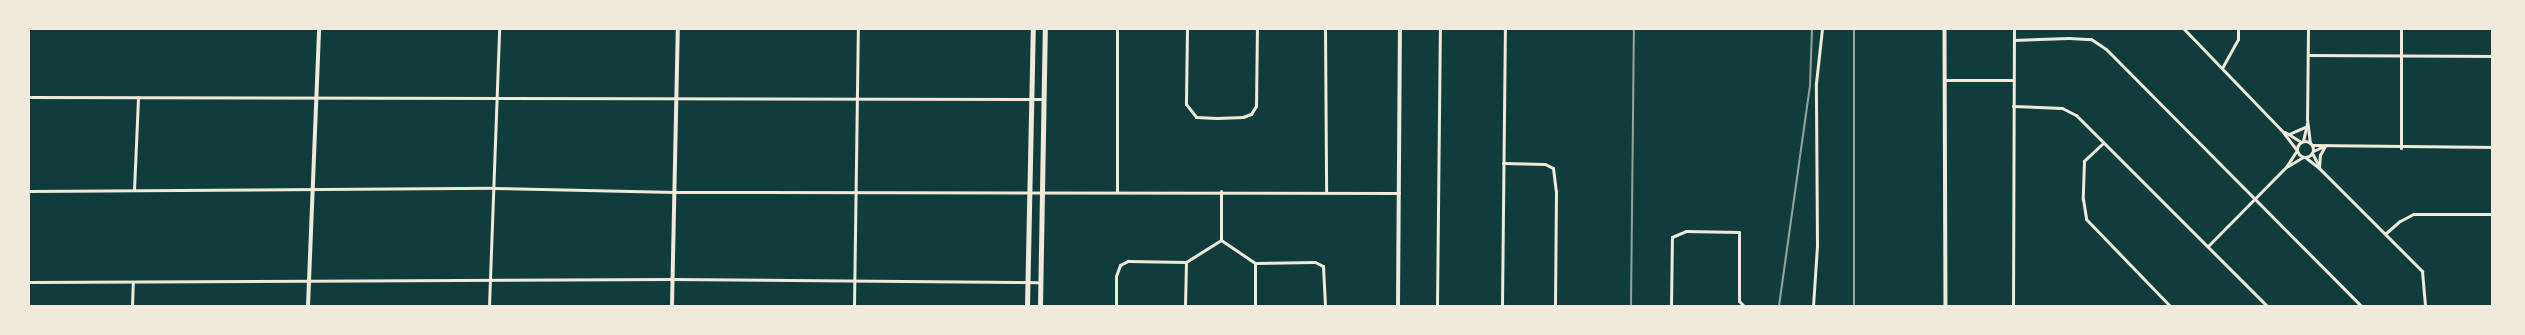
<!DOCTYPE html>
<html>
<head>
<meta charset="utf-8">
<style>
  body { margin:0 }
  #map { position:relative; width:2525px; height:335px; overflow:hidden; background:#0f3d3e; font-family:Lato,sans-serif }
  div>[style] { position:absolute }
  .minor>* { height:3px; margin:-1.5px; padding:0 1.5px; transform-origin:1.5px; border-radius:1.5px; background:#f1e9da }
  .minor>.ring { margin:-1.5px; padding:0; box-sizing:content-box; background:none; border:3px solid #f1e9da; border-radius:50% }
  .tertiary>* { height:3.5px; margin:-1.75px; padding:0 1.75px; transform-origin:1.75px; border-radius:1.75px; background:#f1e9da }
  .secondary>* { height:4px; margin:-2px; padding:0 2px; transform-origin:2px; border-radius:2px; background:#f1e9da }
  .primary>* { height:4.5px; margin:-2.25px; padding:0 2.25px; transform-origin:2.25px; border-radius:2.25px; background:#f1e9da }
  .rail>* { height:2px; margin:-1px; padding:0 1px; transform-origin:1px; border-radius:1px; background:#97a49c }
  span { translate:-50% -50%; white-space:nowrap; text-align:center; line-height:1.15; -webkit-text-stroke:3px #f1e9da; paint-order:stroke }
  .frame { position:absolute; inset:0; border:30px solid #f1e9da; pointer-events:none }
</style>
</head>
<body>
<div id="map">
  <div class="minor">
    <div style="left:1187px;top:29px;width:75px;rotate:90.8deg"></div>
    <div style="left:1186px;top:104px;width:16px;rotate:52deg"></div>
    <div style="left:1196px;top:117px;width:21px;rotate:3deg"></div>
    <div style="left:1217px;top:118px;width:26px;rotate:-2deg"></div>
    <div style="left:1243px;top:117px;width:9px;rotate:-21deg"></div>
    <div style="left:1251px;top:114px;width:9px;rotate:-58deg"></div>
    <div style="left:1256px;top:106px;width:77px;rotate:-89.3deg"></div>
    <div style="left:1325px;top:29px;width:162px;rotate:89.6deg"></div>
    <div style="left:2184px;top:29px;width:143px;rotate:46.1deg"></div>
    <div style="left:2283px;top:132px;width:21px;rotate:53deg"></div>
    <div style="left:2308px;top:29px;width:90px;rotate:90.6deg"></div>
    <div style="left:2307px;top:119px;width:24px;rotate:83deg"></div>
    <div style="left:2014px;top:40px;width:55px;rotate:-2.1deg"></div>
    <div style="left:2069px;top:38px;width:22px;rotate:3deg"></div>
    <div style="left:2091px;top:39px;width:18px;rotate:34deg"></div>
    <div style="left:2106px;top:49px;width:362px;rotate:45.2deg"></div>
    <div style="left:2308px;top:55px;width:188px;rotate:0.3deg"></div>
    <div style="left:2222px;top:68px;width:33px;rotate:-61deg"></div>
    <div style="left:2238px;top:39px;width:10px;rotate:-90deg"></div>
    <div style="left:1945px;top:80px;width:68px"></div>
    <div style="left:29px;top:97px;width:1015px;rotate:0.11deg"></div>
    <div style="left:2013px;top:106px;width:49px;rotate:2.3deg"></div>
    <div style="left:2062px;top:108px;width:16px;rotate:27deg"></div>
    <div style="left:2076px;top:115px;width:270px;rotate:45deg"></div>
    <div style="left:2285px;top:132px;width:19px;rotate:32deg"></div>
    <div style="left:2289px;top:134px;width:17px;rotate:-24deg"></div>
    <div class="ring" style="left:2297px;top:141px;width:13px;height:13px"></div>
    <div style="left:2303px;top:141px;width:18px;rotate:-77deg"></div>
    <div style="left:2102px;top:144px;width:25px;rotate:137deg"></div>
    <div style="left:2084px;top:161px;width:38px;rotate:92deg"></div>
    <div style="left:2083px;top:199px;width:20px;rotate:81deg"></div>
    <div style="left:2086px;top:219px;width:121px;rotate:46deg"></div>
    <div style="left:2312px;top:145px;width:184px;rotate:0.6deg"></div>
    <div style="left:2401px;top:148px;width:119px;rotate:-90deg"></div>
    <div style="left:2313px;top:151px;width:12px;rotate:-24deg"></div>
    <div style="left:2312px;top:153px;width:15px;rotate:62deg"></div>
    <div style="left:2305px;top:157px;width:18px;rotate:38deg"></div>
    <div style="left:2319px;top:168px;width:146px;rotate:45deg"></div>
    <div style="left:2422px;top:271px;width:35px;rotate:85deg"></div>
    <div style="left:1503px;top:163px;width:42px;rotate:1.4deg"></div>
    <div style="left:1545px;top:164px;width:9px;rotate:27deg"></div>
    <div style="left:1553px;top:168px;width:23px;rotate:83deg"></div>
    <div style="left:1556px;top:191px;width:115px;rotate:90.5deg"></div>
    <div style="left:2288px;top:166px;width:17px;rotate:-31deg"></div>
    <div style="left:2319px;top:168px;width:13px;rotate:-86deg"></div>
    <div style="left:2320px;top:155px;width:10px;rotate:-61deg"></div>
    <div style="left:134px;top:190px;width:93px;rotate:-87.5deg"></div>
    <div style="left:29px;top:191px;width:465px;rotate:-0.4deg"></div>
    <div style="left:494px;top:188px;width:181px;rotate:1.3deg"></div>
    <div style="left:675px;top:192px;width:724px;rotate:0.08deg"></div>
    <div style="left:1117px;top:191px;width:162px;rotate:-90deg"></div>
    <div style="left:2386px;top:233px;width:18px;rotate:-41deg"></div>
    <div style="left:2400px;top:221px;width:15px;rotate:-28deg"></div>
    <div style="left:2413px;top:214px;width:81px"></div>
    <div style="left:1221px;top:240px;width:49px;rotate:-90deg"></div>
    <div style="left:2208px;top:246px;width:111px;rotate:-45.4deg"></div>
    <div style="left:2286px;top:167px;width:20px;rotate:-57deg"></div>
    <div style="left:1255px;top:263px;width:43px;rotate:90deg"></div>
    <div style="left:29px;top:282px;width:644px;rotate:-0.27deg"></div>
    <div style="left:673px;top:279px;width:367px;rotate:0.5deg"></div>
    <div style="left:132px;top:306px;width:23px;rotate:-88deg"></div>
    <div style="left:489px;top:306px;width:277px;rotate:-87.9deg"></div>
    <div style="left:854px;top:306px;width:277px;rotate:-89.2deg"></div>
    <div style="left:1116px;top:306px;width:30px;rotate:-90deg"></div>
    <div style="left:1116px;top:276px;width:12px;rotate:-70deg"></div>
    <div style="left:1120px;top:265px;width:9px;rotate:-27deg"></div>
    <div style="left:1128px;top:261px;width:58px;rotate:1deg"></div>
    <div style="left:1186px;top:262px;width:41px;rotate:-32.2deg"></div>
    <div style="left:1221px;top:240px;width:41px;rotate:34.1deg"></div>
    <div style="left:1255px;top:263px;width:60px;rotate:-1deg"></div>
    <div style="left:1315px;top:262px;width:9px;rotate:27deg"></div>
    <div style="left:1323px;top:266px;width:40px;rotate:87.1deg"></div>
    <div style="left:1185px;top:306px;width:44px;rotate:-88.7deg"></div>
    <div style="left:1437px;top:306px;width:277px;rotate:-89.4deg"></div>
    <div style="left:1502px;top:306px;width:277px;rotate:-89.4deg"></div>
    <div style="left:1671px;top:306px;width:69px;rotate:-89.2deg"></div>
    <div style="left:1672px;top:237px;width:15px;rotate:-23deg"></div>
    <div style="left:1686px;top:231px;width:53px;rotate:1.1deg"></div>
    <div style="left:1739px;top:232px;width:69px;rotate:90deg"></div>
    <div style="left:1739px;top:301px;width:7px;rotate:45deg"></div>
    <div style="left:1813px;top:306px;width:61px;rotate:-86.2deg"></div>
    <div style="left:1817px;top:245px;width:162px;rotate:-90.4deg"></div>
    <div style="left:1816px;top:83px;width:54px;rotate:-83.7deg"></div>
    <div style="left:2013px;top:306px;width:277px;rotate:-89.8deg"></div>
  </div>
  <div class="tertiary">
    <div style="left:1945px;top:29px;width:277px;rotate:89.8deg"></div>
    <div style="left:672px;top:306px;width:277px;rotate:-88.8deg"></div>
    <div style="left:1398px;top:306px;width:277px;rotate:-89.6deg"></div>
  </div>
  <div class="secondary">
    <div style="left:308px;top:306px;width:277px;rotate:-87.7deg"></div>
    <div style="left:2493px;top:306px;width:277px;rotate:-90deg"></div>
  </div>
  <div class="primary">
    <div style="left:1027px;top:306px;width:277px;rotate:-88.8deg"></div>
    <div style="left:1040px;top:306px;width:277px;rotate:-89deg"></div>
  </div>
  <div class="rail">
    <div style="left:1631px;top:306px;width:277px;rotate:-89.4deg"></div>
    <div style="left:1779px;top:306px;width:222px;rotate:-82deg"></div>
    <div style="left:1810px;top:86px;width:57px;rotate:-88deg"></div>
    <div style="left:1854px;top:306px;width:277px;rotate:-90deg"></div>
  </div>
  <div class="frame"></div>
</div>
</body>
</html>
